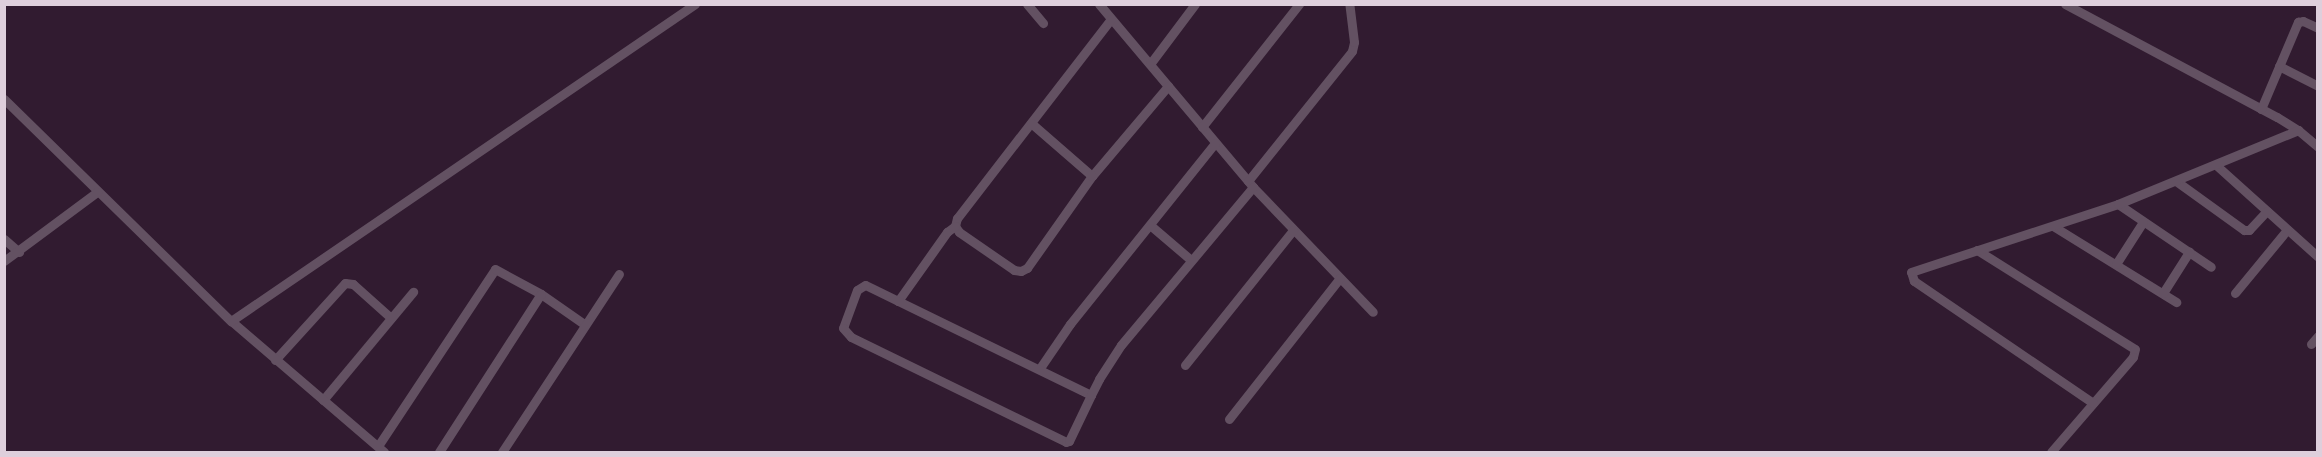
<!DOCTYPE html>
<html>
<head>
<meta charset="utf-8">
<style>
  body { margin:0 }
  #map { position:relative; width:2322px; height:457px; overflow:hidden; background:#311b30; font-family:Commissioner,sans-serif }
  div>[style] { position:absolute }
  .minor>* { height:9px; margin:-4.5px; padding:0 4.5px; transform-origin:4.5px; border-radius:4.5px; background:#635162 }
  span { translate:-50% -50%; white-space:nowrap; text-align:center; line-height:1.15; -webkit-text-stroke:4.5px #130a13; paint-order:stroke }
  .frame { position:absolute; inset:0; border:6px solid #decfdc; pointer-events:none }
</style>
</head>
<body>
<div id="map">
  <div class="minor">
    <div style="left:1027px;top:4px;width:25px;rotate:50deg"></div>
    <div style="left:1099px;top:4px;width:239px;rotate:49.9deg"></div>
    <div style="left:1253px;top:187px;width:173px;rotate:46.2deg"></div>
    <div style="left:2065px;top:4px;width:240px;rotate:28.1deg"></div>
    <div style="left:2277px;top:117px;width:25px;rotate:32deg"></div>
    <div style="left:2298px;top:130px;width:26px;rotate:40deg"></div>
    <div style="left:1111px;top:19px;width:252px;rotate:127.7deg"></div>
    <div style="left:957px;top:218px;width:8px;rotate:104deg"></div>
    <div style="left:955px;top:226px;width:7px;rotate:56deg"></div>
    <div style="left:959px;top:232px;width:67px;rotate:34.6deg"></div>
    <div style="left:1014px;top:270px;width:7px;rotate:8deg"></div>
    <div style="left:1021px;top:271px;width:7px;rotate:-27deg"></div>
    <div style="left:1027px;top:268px;width:113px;rotate:-54.8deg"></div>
    <div style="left:1092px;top:176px;width:118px;rotate:-49.8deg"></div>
    <div style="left:1150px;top:64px;width:75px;rotate:-53.1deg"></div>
    <div style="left:2279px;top:66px;width:44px;rotate:27.1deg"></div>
    <div style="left:4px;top:99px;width:318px;rotate:44.4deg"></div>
    <div style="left:2261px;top:109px;width:95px;rotate:-67deg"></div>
    <div style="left:2298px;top:22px;width:5px;rotate:-11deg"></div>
    <div style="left:2303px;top:21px;width:17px;rotate:25deg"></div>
    <div style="left:1031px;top:123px;width:81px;rotate:41deg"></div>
    <div style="left:1202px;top:127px;width:157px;rotate:-51.7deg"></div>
    <div style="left:2216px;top:165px;width:137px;rotate:42deg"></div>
    <div style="left:1248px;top:181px;width:166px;rotate:-51.3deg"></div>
    <div style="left:1352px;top:51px;width:9px;rotate:-77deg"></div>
    <div style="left:1354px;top:42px;width:38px;rotate:-97deg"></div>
    <div style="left:2176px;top:181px;width:84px;rotate:35.8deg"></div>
    <div style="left:2244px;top:230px;width:5px"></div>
    <div style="left:2249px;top:230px;width:26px;rotate:-47deg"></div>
    <div style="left:2118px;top:204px;width:112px;rotate:34.1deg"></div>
    <div style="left:1150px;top:225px;width:54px;rotate:40.5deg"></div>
    <div style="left:2053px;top:226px;width:145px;rotate:31.7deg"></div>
    <div style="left:4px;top:239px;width:20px;rotate:41deg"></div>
    <div style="left:1977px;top:250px;width:186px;rotate:32.1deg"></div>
    <div style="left:2135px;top:349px;width:8px;rotate:104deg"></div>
    <div style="left:2133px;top:357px;width:125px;rotate:130.8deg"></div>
    <div style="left:4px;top:261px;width:116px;rotate:-36.6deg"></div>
    <div style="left:2116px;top:264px;width:50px;rotate:-57.3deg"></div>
    <div style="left:2163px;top:293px;width:49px;rotate:-57.6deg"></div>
    <div style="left:2235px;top:293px;width:82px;rotate:-50.5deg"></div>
    <div style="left:898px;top:301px;width:85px;rotate:-54.6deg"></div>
    <div style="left:947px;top:232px;width:10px;rotate:-37deg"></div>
    <div style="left:2311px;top:344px;width:11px;rotate:-49deg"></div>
    <div style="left:275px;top:360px;width:104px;rotate:-47.7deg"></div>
    <div style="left:345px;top:283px;width:8px;rotate:7deg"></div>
    <div style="left:353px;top:284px;width:51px;rotate:41.8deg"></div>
    <div style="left:1185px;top:365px;width:173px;rotate:-51.3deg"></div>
    <div style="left:1040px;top:368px;width:53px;rotate:-55.7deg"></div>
    <div style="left:1070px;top:324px;width:232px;rotate:-51.3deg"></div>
    <div style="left:1091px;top:395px;width:251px;rotate:-154deg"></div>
    <div style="left:865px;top:285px;width:9px;rotate:148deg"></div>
    <div style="left:857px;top:290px;width:40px;rotate:110.2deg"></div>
    <div style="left:843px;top:328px;width:12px;rotate:48deg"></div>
    <div style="left:851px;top:337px;width:239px;rotate:26deg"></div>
    <div style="left:1066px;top:442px;width:3px;rotate:-18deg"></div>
    <div style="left:1069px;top:441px;width:51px;rotate:-64.4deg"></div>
    <div style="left:1091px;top:395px;width:18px;rotate:-63deg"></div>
    <div style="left:1099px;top:379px;width:40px;rotate:-57.1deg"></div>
    <div style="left:1121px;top:345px;width:206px;rotate:-50.1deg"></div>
    <div style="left:323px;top:400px;width:141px;rotate:-50.2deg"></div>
    <div style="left:2093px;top:403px;width:217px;rotate:-145.7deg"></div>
    <div style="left:1914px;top:281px;width:9px;rotate:-108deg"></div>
    <div style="left:1911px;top:272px;width:218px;rotate:-18.2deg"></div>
    <div style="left:2118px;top:204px;width:195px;rotate:-22.3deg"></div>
    <div style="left:1229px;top:419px;width:179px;rotate:-51.8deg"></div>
    <div style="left:378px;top:446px;width:212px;rotate:-56.5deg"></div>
    <div style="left:495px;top:269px;width:52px;rotate:28.5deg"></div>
    <div style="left:541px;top:294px;width:52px;rotate:34.9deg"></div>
    <div style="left:384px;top:452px;width:201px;rotate:-139.4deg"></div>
    <div style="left:231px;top:321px;width:562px;rotate:-34.34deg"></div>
    <div style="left:439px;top:452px;width:188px;rotate:-57.2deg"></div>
    <div style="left:502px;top:452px;width:213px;rotate:-56.7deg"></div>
  </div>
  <div class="frame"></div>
</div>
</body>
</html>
